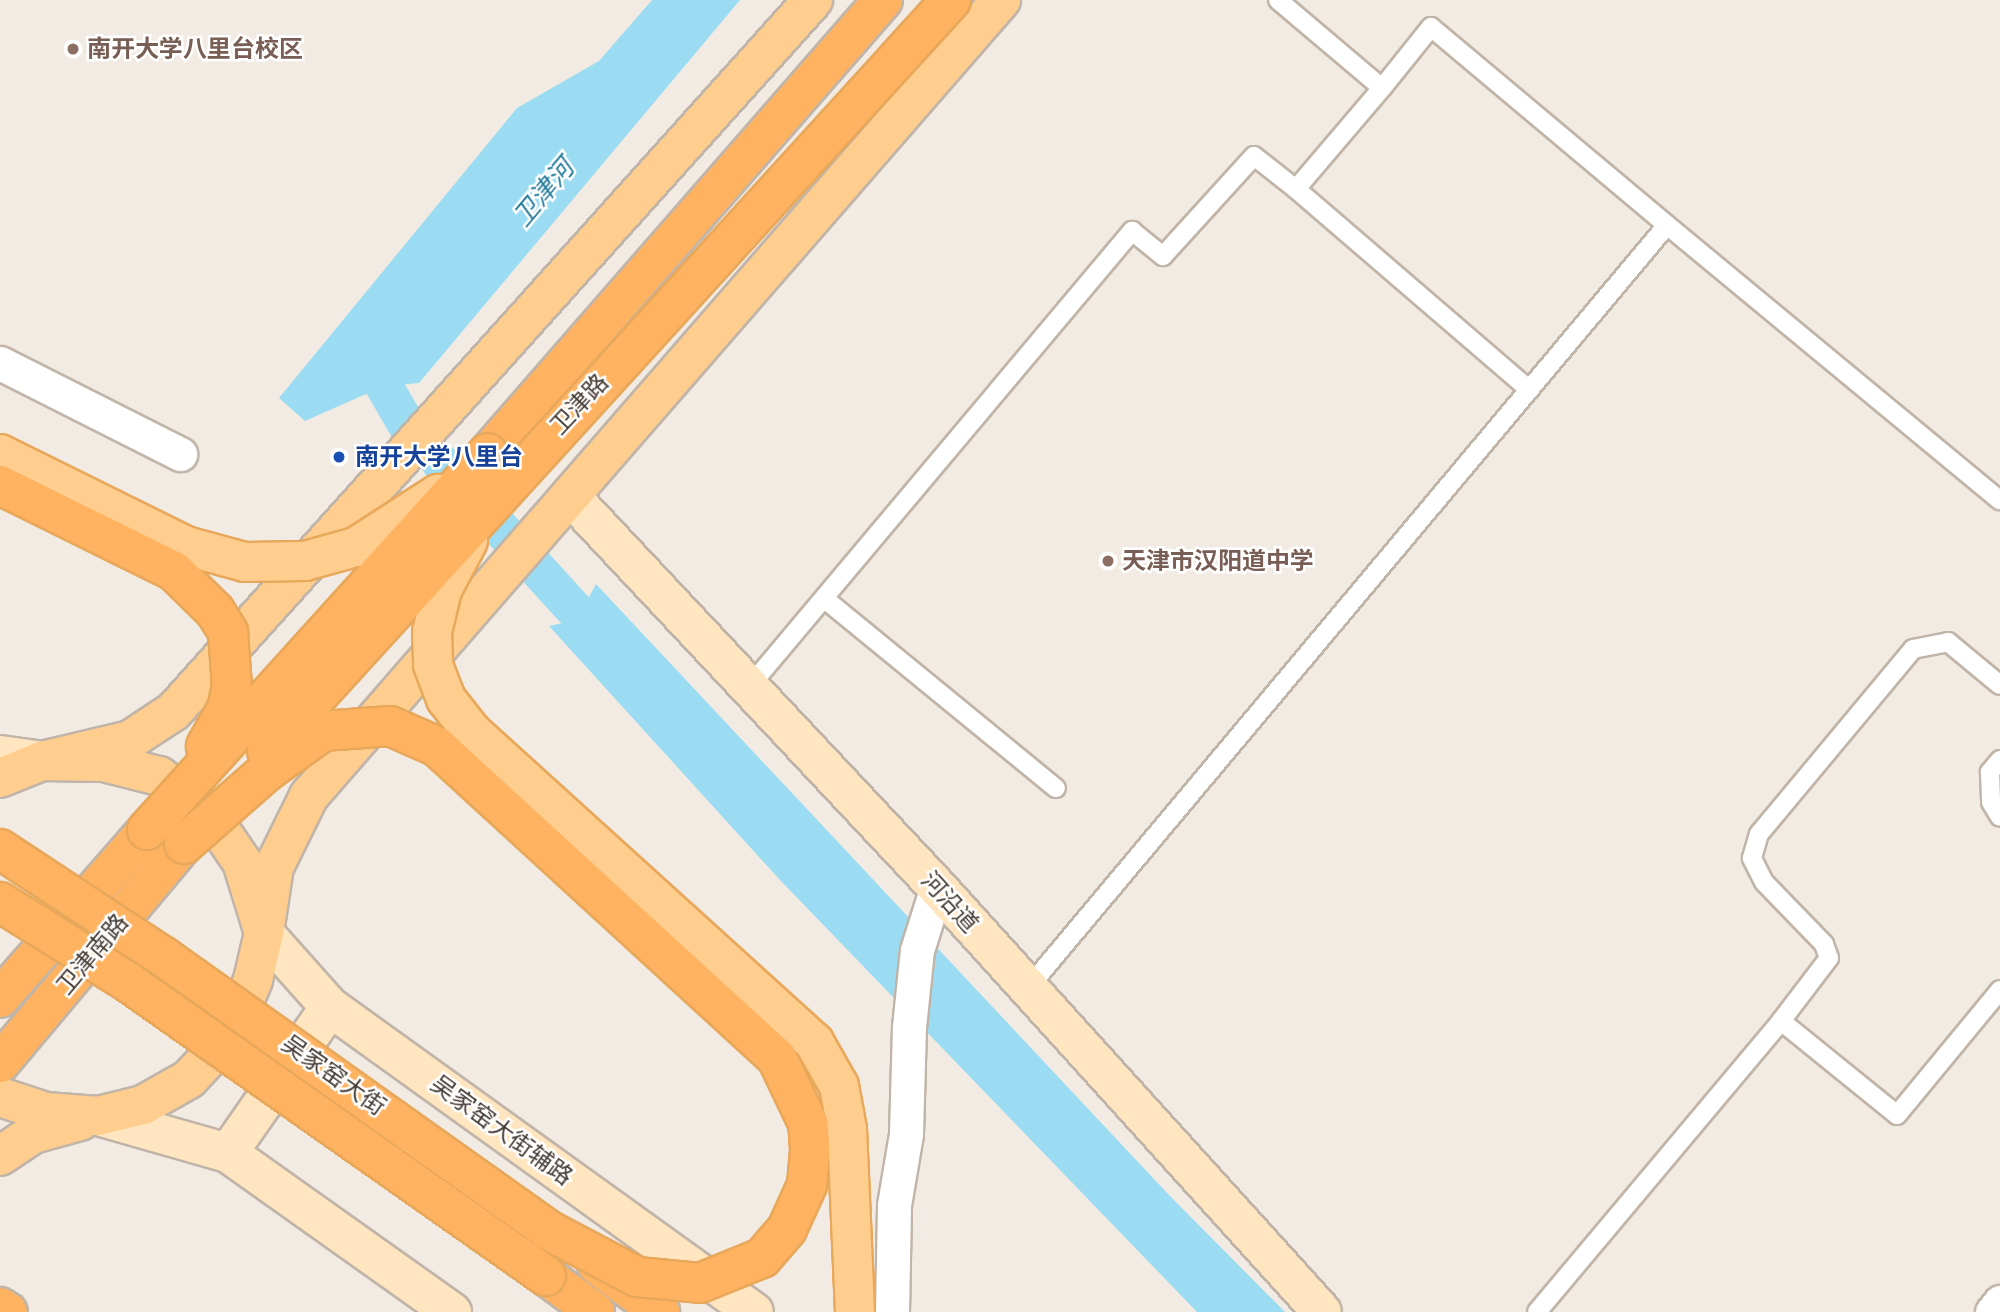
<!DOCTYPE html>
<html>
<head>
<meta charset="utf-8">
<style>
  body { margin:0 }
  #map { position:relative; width:2000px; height:1312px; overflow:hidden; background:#f2ebe3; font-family:Helvetica,"Noto Sans SC",sans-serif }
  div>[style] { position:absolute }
  .water>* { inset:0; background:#9bdcf3 }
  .canal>* { height:38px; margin:-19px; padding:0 19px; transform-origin:19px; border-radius:19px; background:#9bdcf3 }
  .roads { filter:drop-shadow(2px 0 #c1b4a8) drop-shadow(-2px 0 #c1b4a8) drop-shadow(0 2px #c1b4a8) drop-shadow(0 -2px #c1b4a8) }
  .lane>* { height:18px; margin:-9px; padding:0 9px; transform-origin:9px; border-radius:9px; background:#fff }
  .street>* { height:33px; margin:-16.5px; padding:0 16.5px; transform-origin:16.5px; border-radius:16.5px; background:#fff }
  .secondary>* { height:38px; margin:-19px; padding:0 19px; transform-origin:19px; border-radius:19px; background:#ffe6c0 }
  .primary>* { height:38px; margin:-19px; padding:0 19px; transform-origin:19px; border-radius:19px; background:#ffce8f }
  .highway>* { height:38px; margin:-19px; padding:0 19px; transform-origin:19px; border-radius:19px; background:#ffb361 }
  .bridges { filter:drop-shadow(2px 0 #e8a85b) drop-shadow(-2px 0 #e8a85b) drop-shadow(0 2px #e8a85b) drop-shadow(0 -2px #e8a85b) }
  .primary-bridge>* { height:38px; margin:-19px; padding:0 19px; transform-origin:19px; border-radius:19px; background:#ffce8f }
  .highway-bridge>* { height:38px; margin:-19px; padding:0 19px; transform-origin:19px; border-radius:19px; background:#ffb361 }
  .dots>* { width:19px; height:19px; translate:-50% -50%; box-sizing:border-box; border:4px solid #fff; border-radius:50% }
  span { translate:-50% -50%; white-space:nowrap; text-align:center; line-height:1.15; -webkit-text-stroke:5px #fff; paint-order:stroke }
  .education-label { font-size:24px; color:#785e54; font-weight:700 }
  .left { translate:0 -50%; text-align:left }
  .street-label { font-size:24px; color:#443b33 }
  .transit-label { font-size:24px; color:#164399; font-weight:700 }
  .water-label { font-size:26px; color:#257b9b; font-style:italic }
</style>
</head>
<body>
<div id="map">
  <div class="water">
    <div style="clip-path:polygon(652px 0,740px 0,419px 383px,384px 386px,305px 421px,279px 398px,517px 108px,599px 61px)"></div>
    <div style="clip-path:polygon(596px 584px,1168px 1194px,1285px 1312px,1197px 1312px,780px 880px,549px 626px,577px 620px)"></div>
  </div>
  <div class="canal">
    <div style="left:384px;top:386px;width:50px;rotate:59.8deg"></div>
    <div style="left:440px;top:462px;width:260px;rotate:47.7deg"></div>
  </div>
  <div class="roads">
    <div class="lane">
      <div style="left:1296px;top:189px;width:308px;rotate:40.7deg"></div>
      <div style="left:1667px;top:225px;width:432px;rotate:39.6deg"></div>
      <div style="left:826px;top:600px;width:297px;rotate:39.3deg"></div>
      <div style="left:749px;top:687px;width:596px;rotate:-49.97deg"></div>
      <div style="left:1132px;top:231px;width:40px;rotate:39deg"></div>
      <div style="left:1163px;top:256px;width:135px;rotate:-47.7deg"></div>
      <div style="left:1254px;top:156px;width:53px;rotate:38.2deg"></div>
      <div style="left:1296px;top:189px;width:133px;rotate:-49.6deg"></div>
      <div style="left:1382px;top:88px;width:136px;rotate:-139.8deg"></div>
      <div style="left:2000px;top:760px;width:16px;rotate:130deg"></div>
      <div style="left:1990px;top:772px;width:30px;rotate:88deg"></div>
      <div style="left:1991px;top:802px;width:17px;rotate:59deg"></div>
      <div style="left:1028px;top:988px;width:995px;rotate:-50.05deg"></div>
      <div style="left:1667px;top:225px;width:308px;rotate:-140deg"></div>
      <div style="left:1431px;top:27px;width:78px;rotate:128.8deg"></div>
      <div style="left:1781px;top:1021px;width:79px;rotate:-52.7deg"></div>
      <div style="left:1829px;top:958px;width:15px;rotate:-110deg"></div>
      <div style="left:1824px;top:944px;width:86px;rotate:-134.1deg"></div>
      <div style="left:1764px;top:882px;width:27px;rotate:-117deg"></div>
      <div style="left:1752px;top:858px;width:25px;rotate:-74deg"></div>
      <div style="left:1759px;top:834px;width:241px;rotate:-50.2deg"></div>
      <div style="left:1913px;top:649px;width:36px;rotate:-11deg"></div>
      <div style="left:1948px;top:642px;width:67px;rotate:39.6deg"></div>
      <div style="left:1537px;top:1312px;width:380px;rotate:-50deg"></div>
      <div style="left:1781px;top:1021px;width:149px;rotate:39deg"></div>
      <div style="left:1897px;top:1115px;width:162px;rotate:-50.5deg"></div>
    </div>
    <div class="street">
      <div style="left:0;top:363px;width:202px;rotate:26.8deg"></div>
      <div style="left:892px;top:1312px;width:107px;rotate:-88.9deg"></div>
      <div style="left:894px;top:1205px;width:72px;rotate:-80.4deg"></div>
      <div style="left:906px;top:1134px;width:107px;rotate:-88.4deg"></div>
      <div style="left:909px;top:1027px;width:77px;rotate:-84.1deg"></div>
      <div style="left:917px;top:950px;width:66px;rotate:-72.4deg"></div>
      <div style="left:1992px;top:1312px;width:13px;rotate:-51deg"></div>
    </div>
    <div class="secondary">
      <div style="left:571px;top:497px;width:535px;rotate:46.82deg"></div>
      <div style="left:937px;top:887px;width:573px;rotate:47.83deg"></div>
      <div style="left:0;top:755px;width:42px;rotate:8.1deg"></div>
      <div style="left:264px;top:933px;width:99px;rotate:48.3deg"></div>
      <div style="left:330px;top:1007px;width:522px;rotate:35.73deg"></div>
      <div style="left:98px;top:1116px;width:135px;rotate:15.9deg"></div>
      <div style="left:228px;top:1153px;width:275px;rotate:35.4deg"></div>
      <div style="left:228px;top:1153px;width:178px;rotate:-55.1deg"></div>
    </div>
    <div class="primary">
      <div style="left:42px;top:761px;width:90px;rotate:-13.4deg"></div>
      <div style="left:130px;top:740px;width:53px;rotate:-33.4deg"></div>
      <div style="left:174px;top:711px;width:956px;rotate:-48.05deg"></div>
      <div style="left:0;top:778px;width:45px;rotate:-22deg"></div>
      <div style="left:42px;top:761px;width:62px;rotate:0.9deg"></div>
      <div style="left:104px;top:762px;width:57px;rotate:14.3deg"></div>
      <div style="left:159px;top:776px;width:61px;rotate:36.3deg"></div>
      <div style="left:208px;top:812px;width:60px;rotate:55.8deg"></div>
      <div style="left:242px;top:862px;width:74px;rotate:72.8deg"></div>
      <div style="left:264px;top:933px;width:48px;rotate:103.2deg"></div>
      <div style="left:253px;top:980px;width:60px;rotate:112.7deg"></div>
      <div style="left:230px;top:1035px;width:60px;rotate:133deg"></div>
      <div style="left:189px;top:1079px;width:53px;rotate:150.5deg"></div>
      <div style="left:143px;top:1105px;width:46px;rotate:166.3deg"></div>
      <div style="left:98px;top:1116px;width:52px;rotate:-175.6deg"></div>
      <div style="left:46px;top:1112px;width:48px;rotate:-161.9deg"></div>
      <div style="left:264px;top:933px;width:67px;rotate:-81.4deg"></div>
      <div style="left:274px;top:867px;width:79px;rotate:-63.8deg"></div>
      <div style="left:309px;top:796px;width:1055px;rotate:-49deg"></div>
      <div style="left:0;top:1156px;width:40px;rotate:-34deg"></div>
      <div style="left:33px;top:1134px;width:49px;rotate:-15.5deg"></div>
    </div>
    <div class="highway">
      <div style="left:488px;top:453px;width:601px;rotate:-48.91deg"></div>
      <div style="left:0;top:998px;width:223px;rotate:-48.8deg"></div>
      <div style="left:0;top:1063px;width:286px;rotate:-50deg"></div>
      <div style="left:597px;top:1265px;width:79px;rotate:36.7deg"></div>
      <div style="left:546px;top:1276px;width:61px;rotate:36.3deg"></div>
      <div style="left:0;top:1307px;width:9px;rotate:32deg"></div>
    </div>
  </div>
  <div class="bridges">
    <div class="primary-bridge">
      <div style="left:0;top:454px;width:208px;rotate:26.3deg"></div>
      <div style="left:186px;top:546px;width:61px;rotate:15.2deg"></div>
      <div style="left:245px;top:562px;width:60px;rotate:-1deg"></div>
      <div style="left:305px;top:561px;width:53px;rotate:-15.4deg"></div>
      <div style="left:356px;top:547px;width:98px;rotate:-32.9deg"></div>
      <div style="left:468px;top:541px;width:55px;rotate:118deg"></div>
      <div style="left:442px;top:590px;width:43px;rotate:103.4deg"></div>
      <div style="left:432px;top:632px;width:33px;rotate:88deg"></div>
      <div style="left:433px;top:665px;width:36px;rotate:69deg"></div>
      <div style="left:446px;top:699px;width:42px;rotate:51.8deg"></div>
      <div style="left:472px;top:732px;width:462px;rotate:42.2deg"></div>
      <div style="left:814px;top:1042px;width:51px;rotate:60.4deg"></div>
      <div style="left:839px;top:1086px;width:44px;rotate:79.5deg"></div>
      <div style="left:847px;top:1129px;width:183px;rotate:87.5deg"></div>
    </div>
    <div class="highway-bridge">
      <div style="left:0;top:485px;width:194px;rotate:26.3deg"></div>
      <div style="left:174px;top:571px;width:57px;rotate:44.3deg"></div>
      <div style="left:215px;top:611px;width:25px;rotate:58deg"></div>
      <div style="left:228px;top:632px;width:54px;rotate:85.8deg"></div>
      <div style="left:232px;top:686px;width:24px;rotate:102deg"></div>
      <div style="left:227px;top:709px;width:43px;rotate:119.6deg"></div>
      <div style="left:267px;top:751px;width:1016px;rotate:-47.67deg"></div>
      <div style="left:147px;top:830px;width:508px;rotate:-47.87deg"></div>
      <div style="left:0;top:849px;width:196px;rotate:33.4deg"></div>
      <div style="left:164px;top:957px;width:471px;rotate:35.4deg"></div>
      <div style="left:548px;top:1230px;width:101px;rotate:27.8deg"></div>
      <div style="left:637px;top:1277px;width:63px;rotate:5.4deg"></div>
      <div style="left:700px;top:1283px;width:67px;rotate:-22deg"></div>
      <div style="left:762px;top:1258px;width:38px;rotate:-49deg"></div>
      <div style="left:787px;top:1229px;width:48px;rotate:-65.6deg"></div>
      <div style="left:807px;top:1185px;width:36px;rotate:-85deg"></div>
      <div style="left:810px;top:1149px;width:26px;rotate:-94deg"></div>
      <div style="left:808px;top:1123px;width:72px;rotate:-115.5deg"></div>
      <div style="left:777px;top:1058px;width:460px;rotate:-137.5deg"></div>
      <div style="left:438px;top:747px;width:52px;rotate:-156.4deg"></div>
      <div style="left:390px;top:726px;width:67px;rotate:175.7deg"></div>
      <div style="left:323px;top:731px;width:70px;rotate:144.3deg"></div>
      <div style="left:266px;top:772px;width:109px;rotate:138.7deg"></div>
      <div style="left:0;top:902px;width:151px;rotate:32deg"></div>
      <div style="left:128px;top:982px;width:511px;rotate:35.12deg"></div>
    </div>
  </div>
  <div class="dots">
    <div style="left:73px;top:49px;background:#8d6e63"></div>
    <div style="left:339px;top:457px;background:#1a4fb4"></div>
    <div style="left:1108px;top:561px;background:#8d6e63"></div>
  </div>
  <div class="education-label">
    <span class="left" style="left:87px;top:49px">南开大学八里台校区</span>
    <span class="left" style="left:1122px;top:561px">天津市汉阳道中学</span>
  </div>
  <div class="street-label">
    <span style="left:579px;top:404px;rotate:-47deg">卫津路</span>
    <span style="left:950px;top:902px;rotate:48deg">河沿道</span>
    <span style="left:92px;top:954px;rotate:-50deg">卫津南路</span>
    <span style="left:334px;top:1075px;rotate:35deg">吴家窑大街</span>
    <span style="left:502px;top:1130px;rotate:36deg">吴家窑大街辅路</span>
  </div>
  <div class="transit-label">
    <span class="left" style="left:355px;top:457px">南开大学八里台</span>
  </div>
  <div class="water-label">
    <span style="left:544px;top:193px;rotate:-50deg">卫津河</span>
  </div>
</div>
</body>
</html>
